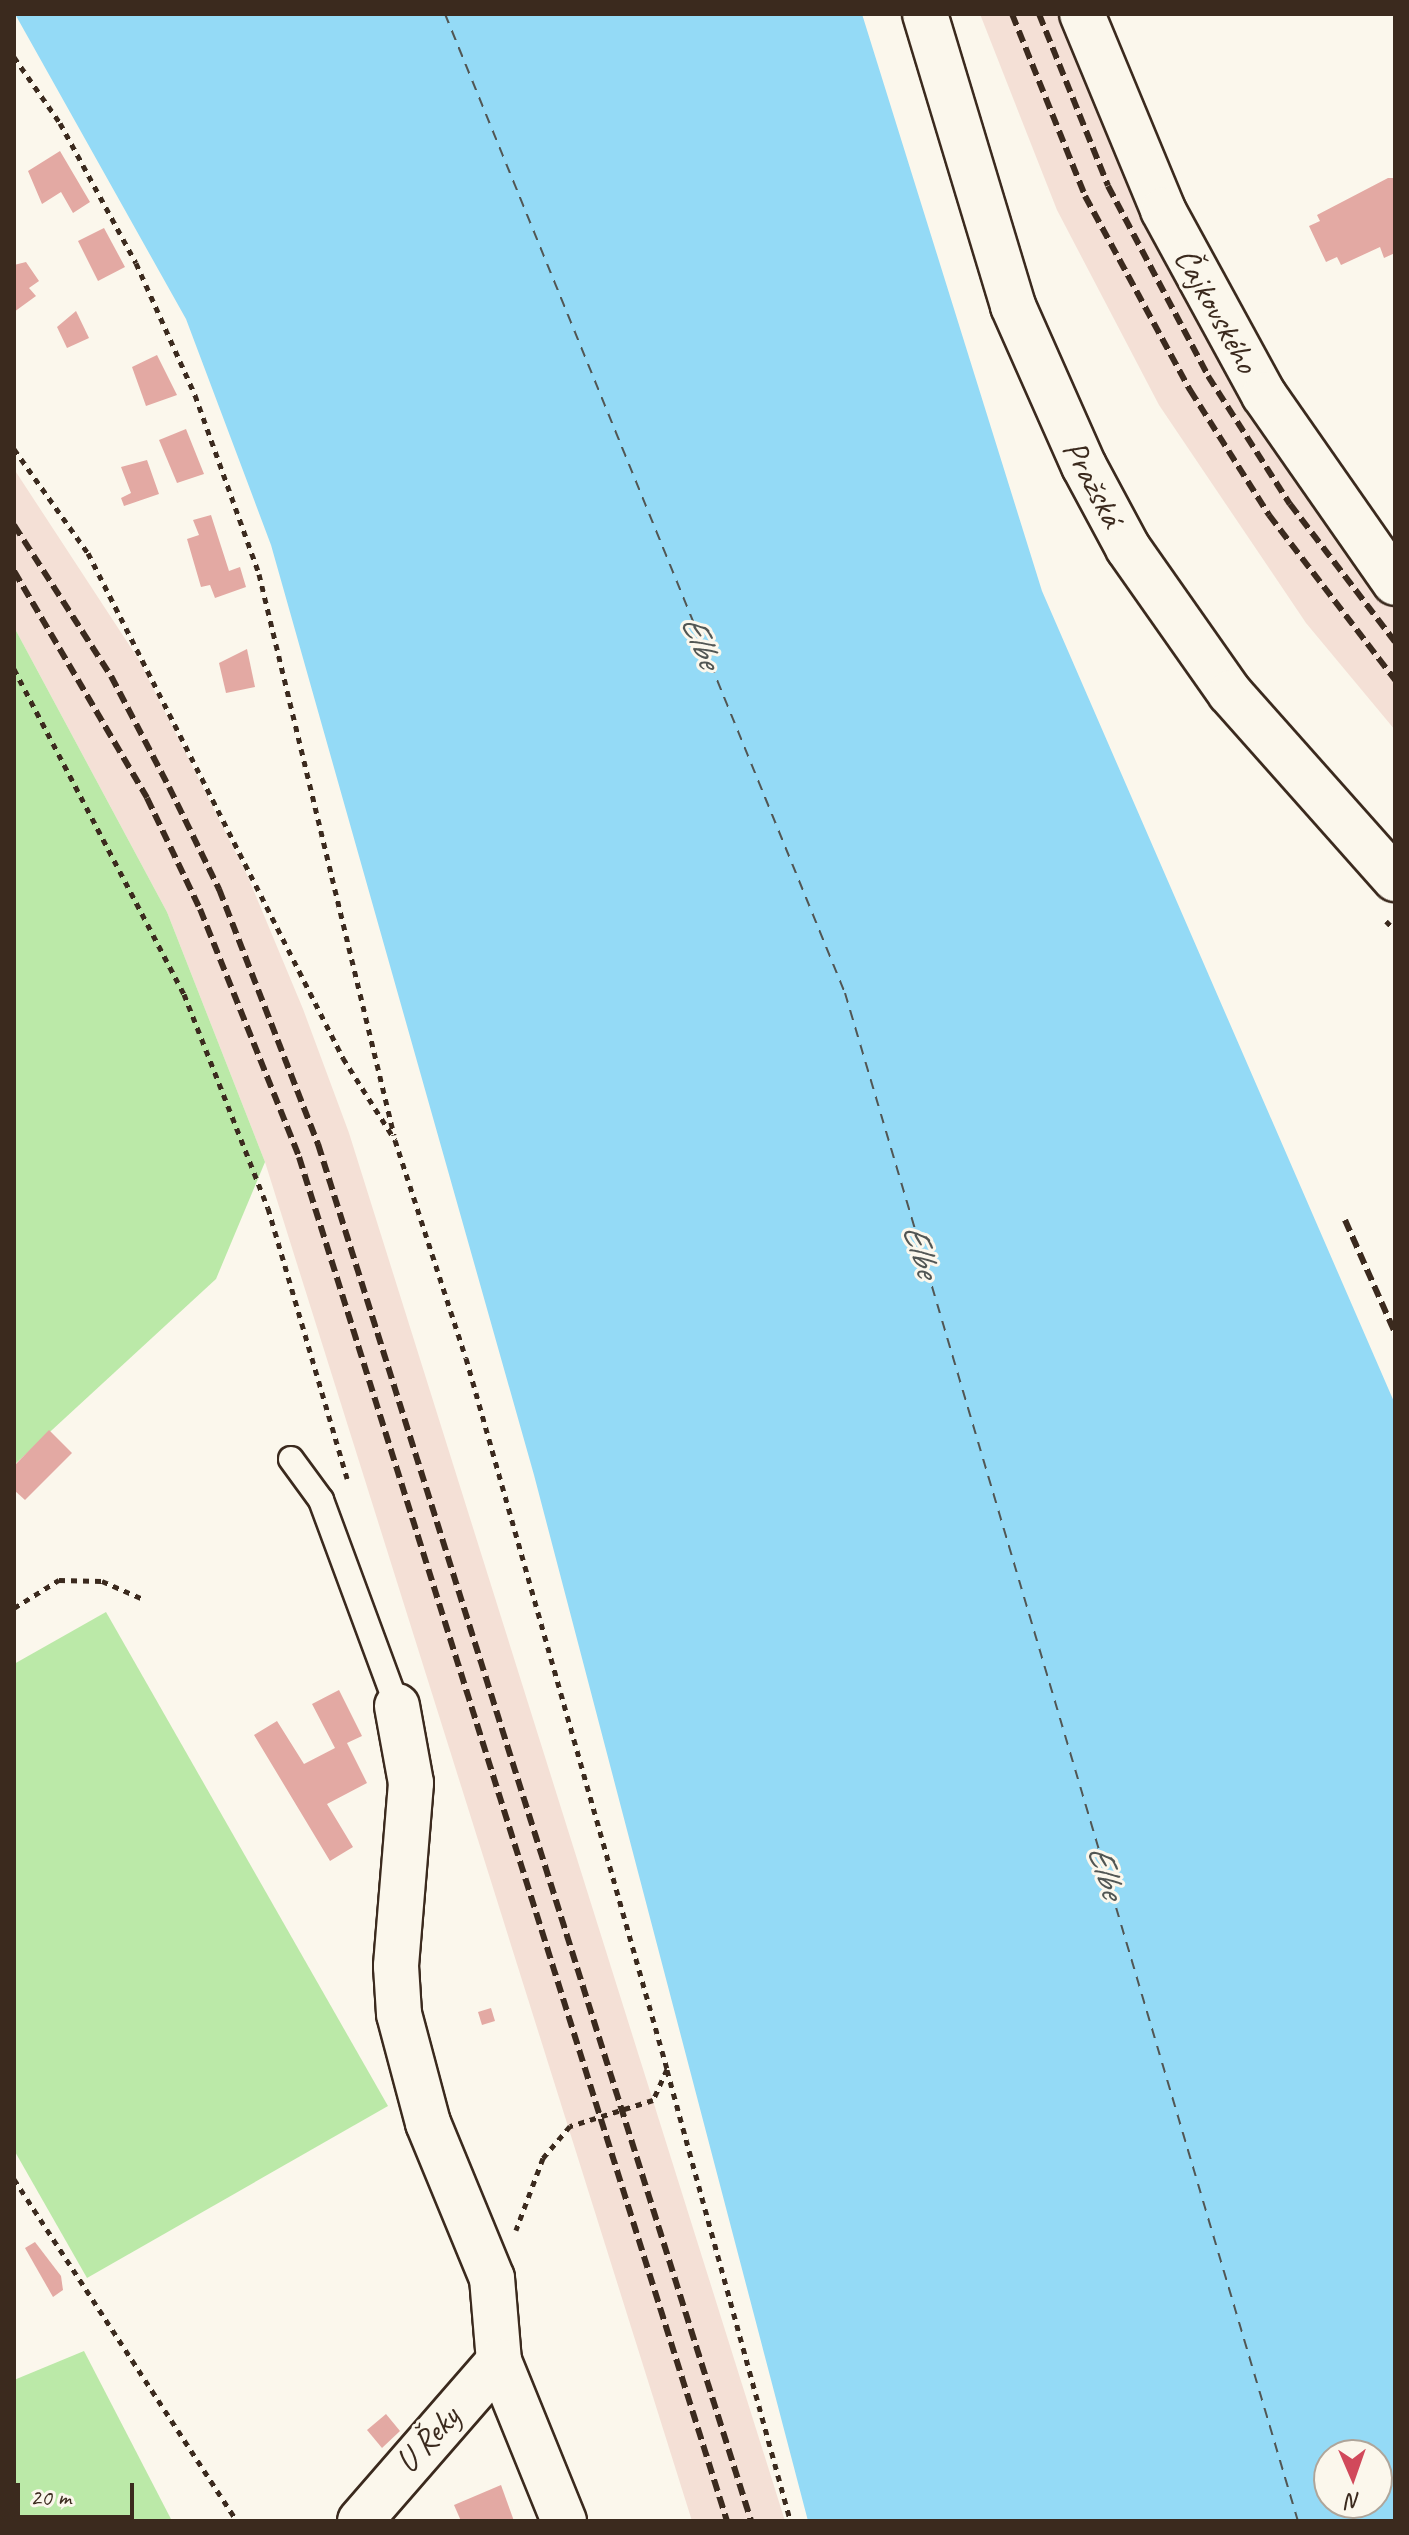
<!DOCTYPE html>
<html>
<head>
<meta charset="utf-8">
<style>
  body { margin:0 }
  #map { position:relative; width:1409px; height:2535px; overflow:hidden; background:#fbf7ec; font-family:Caveat,sans-serif }
  div>[style] { position:absolute }
  .built>* { inset:0; background:#f4e0d6 }
  .green>* { inset:0; background:#bbe9a8 }
  .water>* { inset:0; background:#94daf6 }
  .ferry>* { height:2px; margin-top:-1px; transform-origin:0; background:repeating-linear-gradient(90deg,#515654 0 10px,transparent 0 18px) }
  .building>* { inset:0; background:#e3a9a3 }
  .path>* { height:5px; margin-top:-2.5px; transform-origin:0; background:repeating-linear-gradient(90deg,#3b2a1e 0 6px,transparent 0 12px) }
  .roads { filter:drop-shadow(2px 0 #3b2a1e) drop-shadow(-2px 0 #3b2a1e) drop-shadow(0 2px #3b2a1e) drop-shadow(0 -2px #3b2a1e) }
  .service>* { height:24px; margin:-12px; padding:0 12px; transform-origin:12px; border-radius:12px; background:#fbf7ec }
  .minor>* { height:44px; margin:-22px; padding:0 22px; transform-origin:22px; border-radius:22px; background:#fbf7ec }
  .primary>* { height:44px; margin:-22px; padding:0 22px; transform-origin:22px; border-radius:22px; background:#fbf7ec }
  .rail>* { height:6px; margin-top:-3px; transform-origin:0; background:repeating-linear-gradient(90deg,#3b2a1e 0 12px,transparent 0 18px) }
  span { translate:-50% -50%; white-space:nowrap; text-align:center; line-height:1.15; -webkit-text-stroke:6px #fbf7ec; paint-order:stroke }
  .street-label { font-size:34px; color:#3b2a1e }
  .water-label { font-size:36px; color:#515654; font-style:italic }
  .frame { position:absolute; inset:0; border:16px solid #3b2a1e; pointer-events:none }
  .north { position:absolute; left:1313px; top:2439px; width:80px; height:80px; box-sizing:border-box; background:#fbf7ec; border:2px solid #aea59a; border-radius:50%; rotate:178deg; font-size:22px; font-weight:700; line-height:32px; text-align:center; color:#3b2a1e }
  .north::after { content:''; display:block; margin:auto; width:28px; height:36px; background:#d1495b; clip-path:polygon(50% 0,100% 100%,50% 72%,0 100%) }
  .scale { position:absolute; left:16px; top:2483px; width:118px; height:36px; box-sizing:border-box; border:4px solid #3b2a1e; border-top:0; padding-left:10px; font-size:24px; line-height:28px; white-space:nowrap; color:#3b2a1e; -webkit-text-stroke:6px #fbf7ec; paint-order:stroke }
</style>
</head>
<body>
<div id="map">
  <div class="built">
    <div style="clip-path:polygon(980px 14px,1074px 14px,1395px 592px,1395px 730px,1306px 623px,1159px 405px,1057px 210px)"></div>
    <div style="clip-path:polygon(14px 469px,139px 660px,248px 877px,303px 1009px,349px 1133px,785px 2521px,692px 2521px,265px 1162px,167px 912px,14px 627px)"></div>
  </div>
  <div class="green">
    <div style="clip-path:polygon(14px 627px,167px 912px,265px 1162px,216px 1279px,14px 1465px)"></div>
    <div style="clip-path:polygon(106px 1612px,388px 2106px,87px 2278px,14px 2150px,14px 1664px)"></div>
    <div style="clip-path:polygon(84px 2351px,172px 2521px,14px 2521px,14px 2380px)"></div>
  </div>
  <div class="water">
    <div style="clip-path:polygon(evenodd,15px 14px,862px 14px,1042px 591px,1395px 1404px,1395px 2521px,808px 2521px,534px 1475px,271px 545px,186px 319px,15px 14px,1329px 2455px,1377px 2455px,1377px 2503px,1329px 2503px,1329px 2455px)"></div>
  </div>
  <div class="ferry">
    <div style="left:445px;top:14px;width:1058px;rotate:67.78deg"></div>
    <div style="left:845px;top:993px;width:1594px;rotate:73.49deg"></div>
  </div>
  <div class="building">
    <div style="clip-path:polygon(60px 151px,90px 202px,73px 213px,61px 192px,42px 204px,28px 171px)"></div>
    <div style="clip-path:polygon(1388px 178px,1395px 178px,1395px 253px,1384px 258px,1380px 247px,1341px 265px,1337px 257px,1326px 262px,1309px 226px,1320px 221px,1317px 215px)"></div>
    <div style="clip-path:polygon(104px 228px,125px 267px,98px 281px,78px 241px)"></div>
    <div style="clip-path:polygon(26px 262px,39px 281px,29px 288px,36px 296px,14px 312px,14px 265px)"></div>
    <div style="clip-path:polygon(76px 311px,89px 338px,67px 348px,57px 327px)"></div>
    <div style="clip-path:polygon(157px 355px,177px 395px,146px 406px,132px 367px)"></div>
    <div style="clip-path:polygon(186px 429px,204px 474px,177px 483px,159px 440px)"></div>
    <div style="clip-path:polygon(147px 460px,159px 494px,124px 506px,121px 498px,131px 493px,121px 467px)"></div>
    <div style="clip-path:polygon(211px 515px,229px 571px,240px 567px,246px 587px,215px 598px,210px 585px,201px 587px,187px 539px,199px 535px,193px 520px)"></div>
    <div style="clip-path:polygon(247px 649px,255px 687px,226px 693px,219px 663px)"></div>
    <div style="clip-path:polygon(49px 1430px,72px 1453px,25px 1500px,14px 1490px,14px 1466px)"></div>
    <div style="clip-path:polygon(339px 1690px,362px 1736px,347px 1743px,367px 1783px,327px 1804px,353px 1847px,330px 1861px,254px 1735px,277px 1721px,304px 1764px,335px 1748px,312px 1704px)"></div>
    <div style="clip-path:polygon(491px 2008px,495px 2021px,482px 2025px,478px 2012px)"></div>
    <div style="clip-path:polygon(35px 2242px,61px 2276px,63px 2290px,53px 2297px,25px 2248px)"></div>
    <div style="clip-path:polygon(386px 2414px,400px 2431px,382px 2448px,367px 2430px)"></div>
    <div style="clip-path:polygon(501px 2485px,514px 2521px,461px 2521px,454px 2505px)"></div>
  </div>
  <div class="path">
    <div style="left:14px;top:57px;width:80px;rotate:55.1deg"></div>
    <div style="left:60px;top:123px;width:159px;rotate:61.5deg"></div>
    <div style="left:136px;top:263px;width:145px;rotate:65.9deg"></div>
    <div style="left:195px;top:395px;width:190px;rotate:70.3deg"></div>
    <div style="left:259px;top:574px;width:577px;rotate:76.47deg"></div>
    <div style="left:14px;top:449px;width:128px;rotate:54.6deg"></div>
    <div style="left:88px;top:553px;width:566px;rotate:63.21deg"></div>
    <div style="left:343px;top:1058px;width:97px;rotate:57.6deg"></div>
    <div style="left:395px;top:1140px;width:229px;rotate:72deg"></div>
    <div style="left:466px;top:1358px;width:739px;rotate:74.21deg"></div>
    <div style="left:667px;top:2069px;width:34px;rotate:114deg"></div>
    <div style="left:653px;top:2100px;width:87px;rotate:162.6deg"></div>
    <div style="left:570px;top:2126px;width:42px;rotate:130.2deg"></div>
    <div style="left:543px;top:2158px;width:77px;rotate:110.6deg"></div>
    <div style="left:14px;top:669px;width:367px;rotate:62.4deg"></div>
    <div style="left:184px;top:994px;width:230px;rotate:68.6deg"></div>
    <div style="left:268px;top:1208px;width:282px;rotate:73.7deg"></div>
    <div style="left:1386px;top:921px;width:13px;rotate:45deg"></div>
    <div style="left:14px;top:1608px;width:53px;rotate:-31.9deg"></div>
    <div style="left:59px;top:1580px;width:43px;rotate:1.3deg"></div>
    <div style="left:102px;top:1581px;width:43px;rotate:23.6deg"></div>
    <div style="left:667px;top:2070px;width:467px;rotate:74.7deg"></div>
    <div style="left:14px;top:2179px;width:408px;rotate:56.9deg"></div>
  </div>
  <div class="roads">
    <div class="service">
      <div style="left:291px;top:1459px;width:51px;rotate:53.8deg"></div>
      <div style="left:321px;top:1500px;width:220px;rotate:69.7deg"></div>
    </div>
    <div class="minor">
      <div style="left:1082px;top:14px;width:212px;rotate:67.5deg"></div>
      <div style="left:1163px;top:210px;width:211px;rotate:61.4deg"></div>
      <div style="left:1264px;top:395px;width:229px;rotate:55.1deg"></div>
      <div style="left:397px;top:1706px;width:78px;rotate:79.7deg"></div>
      <div style="left:411px;top:1783px;width:184px;rotate:94.7deg"></div>
      <div style="left:396px;top:1966px;width:48px;rotate:86.4deg"></div>
      <div style="left:399px;top:2014px;width:113px;rotate:75.1deg"></div>
      <div style="left:428px;top:2123px;width:168px;rotate:67.6deg"></div>
      <div style="left:492px;top:2278px;width:83px;rotate:85.2deg"></div>
      <div style="left:499px;top:2361px;width:173px;rotate:67.9deg"></div>
      <div style="left:360px;top:2521px;width:212px;rotate:-49deg"></div>
    </div>
    <div class="primary">
      <div style="left:925px;top:14px;width:305px;rotate:73.2deg"></div>
      <div style="left:1013px;top:306px;width:175px;rotate:66.1deg"></div>
      <div style="left:1084px;top:466px;width:93px;rotate:61.8deg"></div>
      <div style="left:1128px;top:548px;width:177px;rotate:54.9deg"></div>
      <div style="left:1230px;top:693px;width:249px;rotate:48.4deg"></div>
    </div>
  </div>
  <div class="rail">
    <div style="left:1012px;top:14px;width:196px;rotate:68.1deg"></div>
    <div style="left:1085px;top:196px;width:221px;rotate:61.6deg"></div>
    <div style="left:1190px;top:390px;width:148px;rotate:57.7deg"></div>
    <div style="left:1269px;top:515px;width:208px;rotate:52.6deg"></div>
    <div style="left:1039px;top:14px;width:185px;rotate:68.1deg"></div>
    <div style="left:1108px;top:186px;width:215px;rotate:62.2deg"></div>
    <div style="left:1208px;top:376px;width:152px;rotate:57.4deg"></div>
    <div style="left:1290px;top:504px;width:173px;rotate:52.7deg"></div>
    <div style="left:14px;top:525px;width:179px;rotate:57.3deg"></div>
    <div style="left:111px;top:676px;width:125px;rotate:62.4deg"></div>
    <div style="left:169px;top:787px;width:114px;rotate:63.9deg"></div>
    <div style="left:219px;top:889px;width:274px;rotate:68.8deg"></div>
    <div style="left:318px;top:1144px;width:1443px;rotate:72.54deg"></div>
    <div style="left:14px;top:571px;width:263px;rotate:59.6deg"></div>
    <div style="left:147px;top:798px;width:123px;rotate:64.5deg"></div>
    <div style="left:200px;top:909px;width:267px;rotate:68.2deg"></div>
    <div style="left:299px;top:1157px;width:1430px;rotate:72.58deg"></div>
    <div style="left:1345px;top:1220px;width:124px;rotate:66.1deg"></div>
  </div>
  <div class="street-label">
    <span style="left:1217px;top:310px;rotate:61deg">Čajkovského</span>
    <span style="left:1094px;top:483px;rotate:62deg">Pražská</span>
    <span style="left:427px;top:2439px;rotate:-47deg">U Řeky</span>
  </div>
  <div class="water-label">
    <span style="left:701px;top:641px;rotate:68deg">Elbe</span>
    <span style="left:921px;top:1250px;rotate:73deg">Elbe</span>
    <span style="left:1106px;top:1871px;rotate:73deg">Elbe</span>
  </div>
  <div class="frame"></div>
  <div class="north">N</div>
  <div class="scale">20 m</div>
</div>
</body>
</html>
